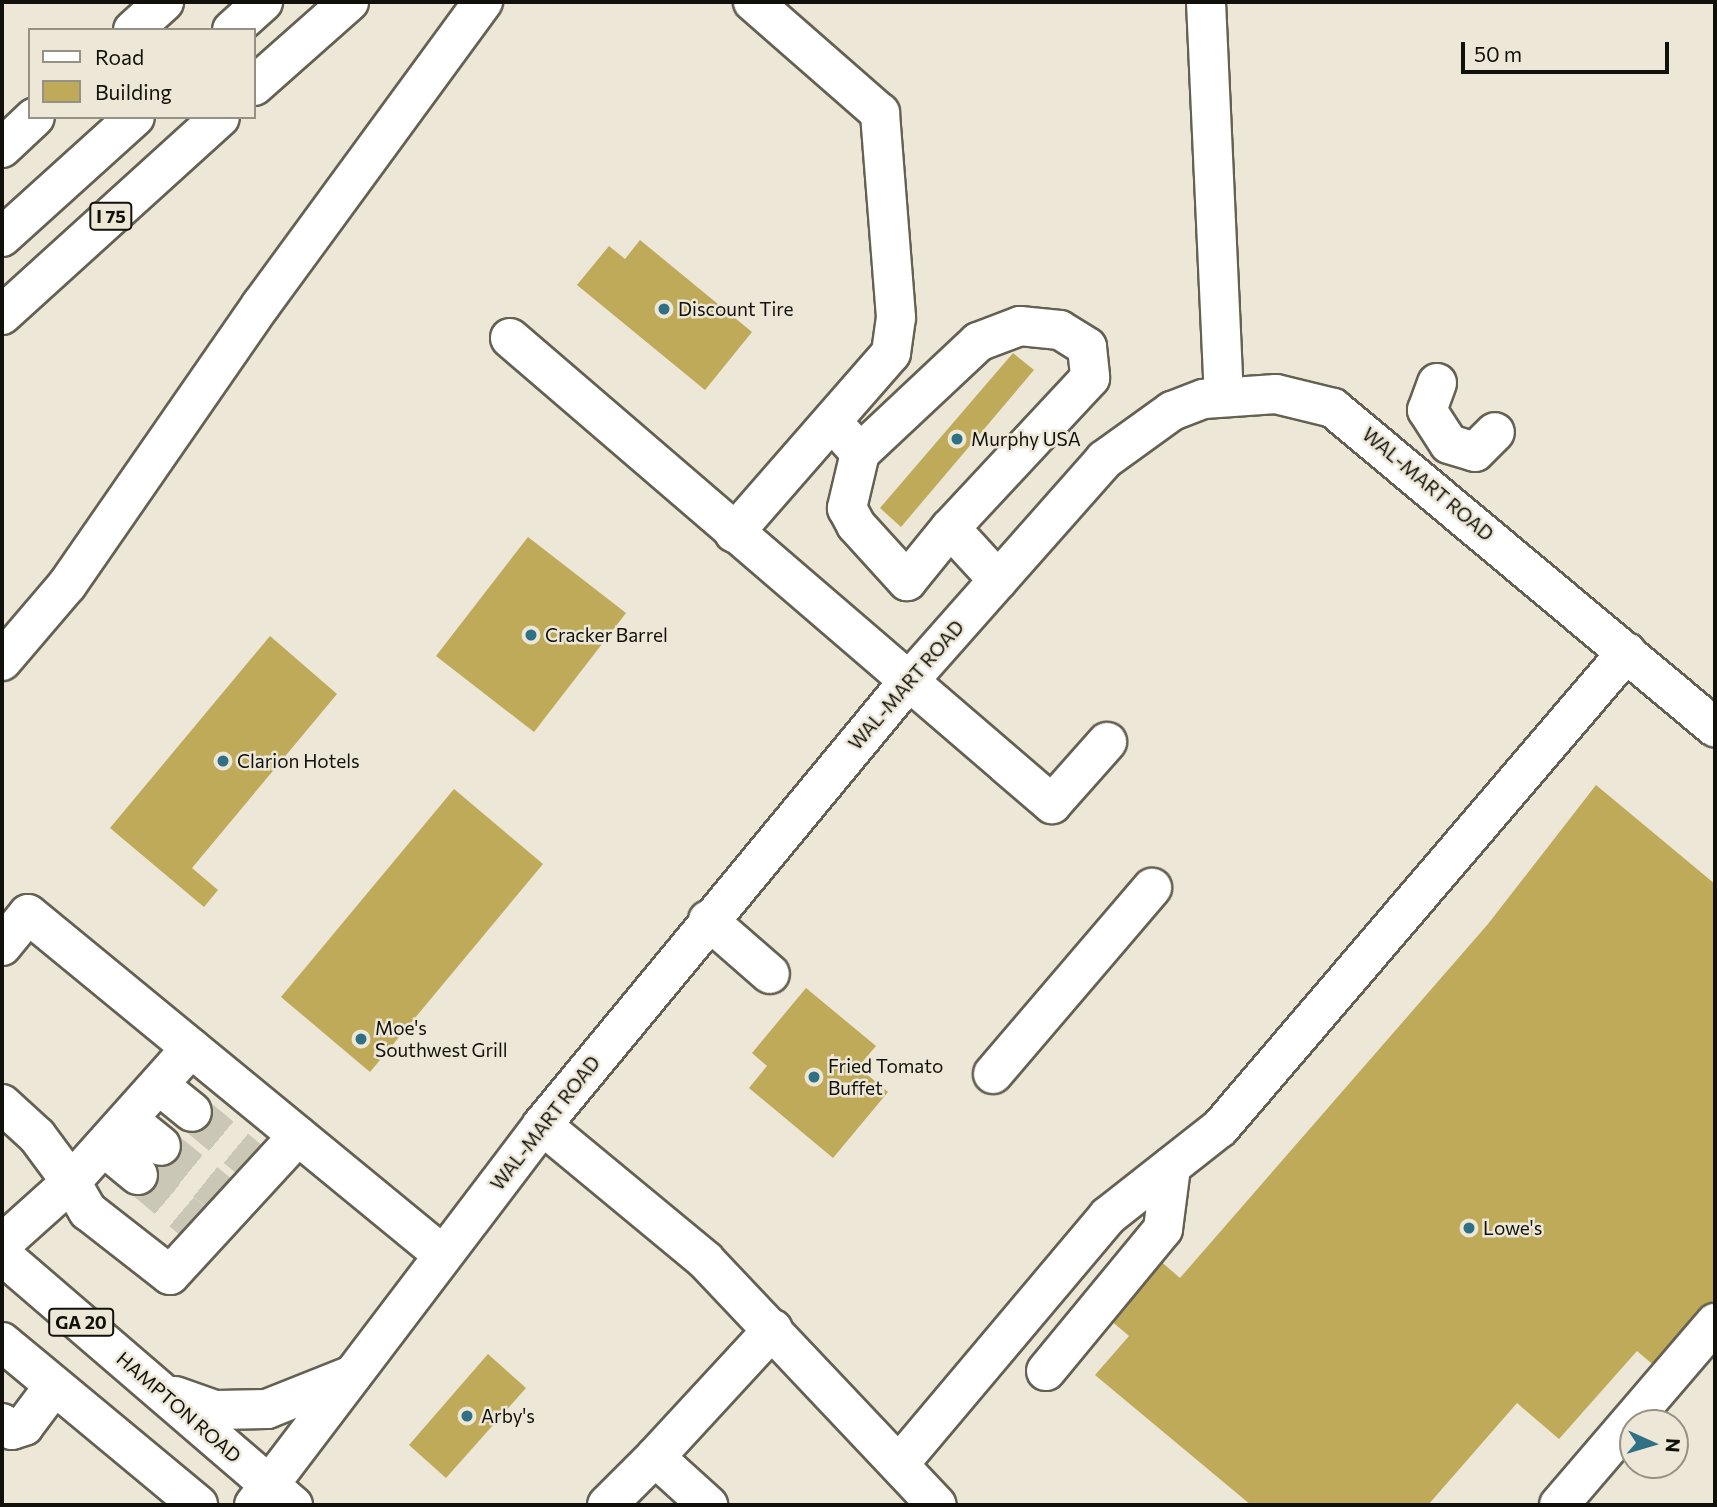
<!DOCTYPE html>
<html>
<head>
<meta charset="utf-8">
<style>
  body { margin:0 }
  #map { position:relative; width:1717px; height:1507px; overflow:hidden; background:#ece7d6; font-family:Commissioner,sans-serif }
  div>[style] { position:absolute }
  .building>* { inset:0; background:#bfaa5a }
  .minor-tunnel>* { height:38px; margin-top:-19px; transform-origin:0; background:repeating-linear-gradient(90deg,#cbc7b7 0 38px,transparent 0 57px) }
  .roads { filter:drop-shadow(2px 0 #656152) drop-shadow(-2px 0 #656152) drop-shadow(0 2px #656152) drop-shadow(0 -2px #656152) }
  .minor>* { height:38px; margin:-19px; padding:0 19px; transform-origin:19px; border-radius:19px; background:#fff }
  .major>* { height:38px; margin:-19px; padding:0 19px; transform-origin:19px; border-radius:19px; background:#fff }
  .highway>* { height:38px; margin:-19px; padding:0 19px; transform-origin:19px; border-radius:19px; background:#fff }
  .dots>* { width:19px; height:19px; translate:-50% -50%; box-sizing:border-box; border:4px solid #ece7d6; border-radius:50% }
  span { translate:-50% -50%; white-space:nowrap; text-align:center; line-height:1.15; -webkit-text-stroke:5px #ece7d6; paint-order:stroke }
  .shield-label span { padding:2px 5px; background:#ece7d6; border:2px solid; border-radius:5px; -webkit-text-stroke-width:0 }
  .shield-label { font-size:18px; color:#12100a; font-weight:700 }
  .poi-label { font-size:19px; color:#12100a }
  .left { translate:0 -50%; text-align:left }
  .street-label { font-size:19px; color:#12100a }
  .frame { position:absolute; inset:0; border:4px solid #12100a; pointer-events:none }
  .legend { position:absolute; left:28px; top:28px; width:228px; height:91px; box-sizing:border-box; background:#ece7d6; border:2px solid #959184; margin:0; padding:9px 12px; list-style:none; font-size:21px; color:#12100a }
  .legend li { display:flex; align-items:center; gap:14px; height:35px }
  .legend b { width:35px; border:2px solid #959184 }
  .north { position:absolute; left:1619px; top:1409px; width:70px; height:70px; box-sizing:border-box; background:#ece7d6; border:2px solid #959184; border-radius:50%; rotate:94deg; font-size:19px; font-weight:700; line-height:28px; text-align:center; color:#12100a }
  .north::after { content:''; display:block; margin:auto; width:24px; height:32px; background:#307084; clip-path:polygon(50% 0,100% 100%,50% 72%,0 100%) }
  .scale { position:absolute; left:1461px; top:42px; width:208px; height:32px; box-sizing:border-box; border:4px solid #12100a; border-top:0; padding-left:9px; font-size:21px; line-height:24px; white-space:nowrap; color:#12100a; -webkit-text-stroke:5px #ece7d6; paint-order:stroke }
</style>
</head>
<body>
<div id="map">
  <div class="building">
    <div style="clip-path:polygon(640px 240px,752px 332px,705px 390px,577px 285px,609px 246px,625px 259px)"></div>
    <div style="clip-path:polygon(1013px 353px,1034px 370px,901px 527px,880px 508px)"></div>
    <div style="clip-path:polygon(528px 537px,626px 613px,534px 732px,436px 656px)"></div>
    <div style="clip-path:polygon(270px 636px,337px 694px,192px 868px,218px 890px,204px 907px,110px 828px)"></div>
    <div style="clip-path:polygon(1596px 785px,1715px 884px,1715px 1298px,1657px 1368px,1637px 1351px,1559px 1439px,1517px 1403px,1428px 1505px,1251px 1505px,1095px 1375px,1129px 1336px,1083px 1297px,1136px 1240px,1180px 1278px,1488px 924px)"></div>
    <div style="clip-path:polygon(454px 789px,543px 864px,370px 1072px,281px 997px)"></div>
    <div style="clip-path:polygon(806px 988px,876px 1046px,858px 1067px,888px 1092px,833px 1158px,749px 1088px,767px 1066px,752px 1053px)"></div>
    <div style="clip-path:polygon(488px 1354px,526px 1388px,446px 1478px,409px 1445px)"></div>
  </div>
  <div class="minor-tunnel">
    <div style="left:192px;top:1112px;width:75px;rotate:39.6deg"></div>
    <div style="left:161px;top:1146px;width:75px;rotate:39deg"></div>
    <div style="left:138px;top:1175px;width:75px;rotate:40.1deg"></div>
  </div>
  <div class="roads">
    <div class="minor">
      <div style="left:1206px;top:2px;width:394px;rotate:87.4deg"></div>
      <div style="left:510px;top:338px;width:715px;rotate:40.69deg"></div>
      <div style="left:1052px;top:804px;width:83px;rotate:-48.4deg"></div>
      <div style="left:1437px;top:383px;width:29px;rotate:110deg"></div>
      <div style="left:1427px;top:410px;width:40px;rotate:57.1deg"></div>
      <div style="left:1449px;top:444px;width:27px;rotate:17deg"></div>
      <div style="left:1475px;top:452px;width:28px;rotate:-45deg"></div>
      <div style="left:843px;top:434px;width:25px;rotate:48deg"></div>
      <div style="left:860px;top:453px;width:57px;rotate:103.3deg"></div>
      <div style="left:847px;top:508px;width:19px;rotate:62deg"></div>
      <div style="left:856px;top:525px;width:76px;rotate:47.7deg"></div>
      <div style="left:907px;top:581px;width:68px;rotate:-50.9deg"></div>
      <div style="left:950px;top:528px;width:71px;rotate:47.3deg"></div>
      <div style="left:860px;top:453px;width:162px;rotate:-43.2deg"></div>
      <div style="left:978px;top:342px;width:45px;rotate:-20.9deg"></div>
      <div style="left:1020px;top:326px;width:40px;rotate:5.7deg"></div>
      <div style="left:1060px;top:330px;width:32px;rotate:32deg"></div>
      <div style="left:1087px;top:347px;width:31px;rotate:84deg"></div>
      <div style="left:1090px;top:378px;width:205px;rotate:133deg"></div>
      <div style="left:734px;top:533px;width:239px;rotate:-48.9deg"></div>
      <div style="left:891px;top:353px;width:36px;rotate:-82deg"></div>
      <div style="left:896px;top:317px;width:205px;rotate:-94.5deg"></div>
      <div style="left:880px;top:113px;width:169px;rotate:-138.8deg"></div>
      <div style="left:708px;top:920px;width:82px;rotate:41.1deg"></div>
      <div style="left:2px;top:946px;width:41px;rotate:-50.9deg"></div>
      <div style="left:28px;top:914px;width:537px;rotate:39.41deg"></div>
      <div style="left:191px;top:1048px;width:180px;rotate:131.8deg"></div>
      <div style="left:71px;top:1182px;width:34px;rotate:60deg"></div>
      <div style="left:88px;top:1211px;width:104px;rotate:38deg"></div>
      <div style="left:170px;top:1275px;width:189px;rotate:-47.4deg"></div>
      <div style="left:993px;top:1074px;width:245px;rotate:-49.5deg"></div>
      <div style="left:160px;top:1086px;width:41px;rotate:39.1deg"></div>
      <div style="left:2px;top:1104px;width:47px;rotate:42.4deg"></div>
      <div style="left:37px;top:1136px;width:57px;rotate:53.5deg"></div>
      <div style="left:71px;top:1182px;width:93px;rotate:138.1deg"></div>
      <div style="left:129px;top:1120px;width:41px;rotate:39.1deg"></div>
      <div style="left:542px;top:1125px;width:212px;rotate:39.6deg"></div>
      <div style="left:705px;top:1260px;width:337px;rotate:46.6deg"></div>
      <div style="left:104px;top:1147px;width:44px;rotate:39.5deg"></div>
      <div style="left:1046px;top:1371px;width:184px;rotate:-50.5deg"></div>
      <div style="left:1163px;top:1229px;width:63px;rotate:-82.6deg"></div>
      <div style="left:2px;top:1423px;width:12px;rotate:35deg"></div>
      <div style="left:12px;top:1430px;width:13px;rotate:-18deg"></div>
      <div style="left:24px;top:1426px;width:50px;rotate:-53.1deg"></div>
      <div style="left:655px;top:1457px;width:174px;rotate:-47.3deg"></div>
      <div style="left:900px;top:1463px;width:323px;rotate:-49.9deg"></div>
      <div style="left:1108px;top:1216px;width:142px;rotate:-38.2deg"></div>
      <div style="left:1220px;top:1128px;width:626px;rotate:-49.47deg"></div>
      <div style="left:254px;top:1505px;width:477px;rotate:-52.8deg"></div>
      <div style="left:542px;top:1125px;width:573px;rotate:-50.45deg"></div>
      <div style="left:907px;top:683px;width:298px;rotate:-48.5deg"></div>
      <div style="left:1104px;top:460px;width:84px;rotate:-35.8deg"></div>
      <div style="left:1172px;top:411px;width:34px;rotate:-21deg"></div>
      <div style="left:1204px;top:399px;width:72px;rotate:-4deg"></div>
      <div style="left:1276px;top:394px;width:59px;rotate:13.8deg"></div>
      <div style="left:1333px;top:408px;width:498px;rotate:39.9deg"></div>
      <div style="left:607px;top:1505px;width:68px;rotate:-45deg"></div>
      <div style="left:655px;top:1457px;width:72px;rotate:42.2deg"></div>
      <div style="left:1559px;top:1505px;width:240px;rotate:-49.4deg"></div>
    </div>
    <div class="major">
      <div style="left:2px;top:1255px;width:384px;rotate:40.7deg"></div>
      <div style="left:2px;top:1342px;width:255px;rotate:39.7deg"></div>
      <div style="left:175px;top:1396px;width:42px;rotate:19.3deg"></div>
      <div style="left:215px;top:1410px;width:52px;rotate:-1.1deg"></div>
      <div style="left:267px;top:1409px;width:92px;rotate:-21.8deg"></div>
    </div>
    <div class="highway">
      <div style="left:133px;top:30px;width:42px;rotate:-42.1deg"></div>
      <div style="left:232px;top:30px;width:42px;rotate:-42.1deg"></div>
      <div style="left:254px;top:86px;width:127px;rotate:-41.5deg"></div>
      <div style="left:2px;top:148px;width:45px;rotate:-43.2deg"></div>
      <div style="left:2px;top:237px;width:179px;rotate:-42.1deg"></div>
      <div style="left:2px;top:315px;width:294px;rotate:-42.2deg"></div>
      <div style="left:2px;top:661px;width:100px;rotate:-49.5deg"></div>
      <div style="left:67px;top:585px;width:341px;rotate:-55.3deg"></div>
      <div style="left:261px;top:305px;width:376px;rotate:-53.8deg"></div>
    </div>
  </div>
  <div class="dots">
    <div style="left:664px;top:309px;background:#307084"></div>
    <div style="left:957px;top:439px;background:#307084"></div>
    <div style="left:531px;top:635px;background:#307084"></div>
    <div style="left:223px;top:761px;background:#307084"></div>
    <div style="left:361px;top:1039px;background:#307084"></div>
    <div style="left:814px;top:1077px;background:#307084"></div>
    <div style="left:1469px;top:1228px;background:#307084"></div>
    <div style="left:467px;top:1416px;background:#307084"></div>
  </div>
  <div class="shield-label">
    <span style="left:111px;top:216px">I 75</span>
    <span style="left:81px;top:1322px">GA 20</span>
  </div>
  <div class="poi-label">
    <span class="left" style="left:678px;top:309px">Discount Tire</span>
    <span class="left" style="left:971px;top:439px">Murphy USA</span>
    <span class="left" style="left:545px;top:635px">Cracker Barrel</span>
    <span class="left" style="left:237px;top:761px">Clarion Hotels</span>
    <span class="left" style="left:375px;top:1039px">Moe's<br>Southwest Grill</span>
    <span class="left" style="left:828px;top:1077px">Fried Tomato<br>Buffet</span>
    <span class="left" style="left:1483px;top:1228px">Lowe's</span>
    <span class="left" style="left:481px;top:1416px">Arby's</span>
  </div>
  <div class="street-label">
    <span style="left:1428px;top:484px;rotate:40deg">WAL-MART ROAD</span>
    <span style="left:906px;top:685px;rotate:-49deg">WAL-MART ROAD</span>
    <span style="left:545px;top:1123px;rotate:-52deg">WAL-MART ROAD</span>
    <span style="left:179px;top:1407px;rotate:41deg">HAMPTON ROAD</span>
  </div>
  <div class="frame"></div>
  <ul class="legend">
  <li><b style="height:9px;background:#fff"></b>Road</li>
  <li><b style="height:19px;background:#bfaa5a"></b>Building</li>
  </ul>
  <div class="north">N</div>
  <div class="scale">50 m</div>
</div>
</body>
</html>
